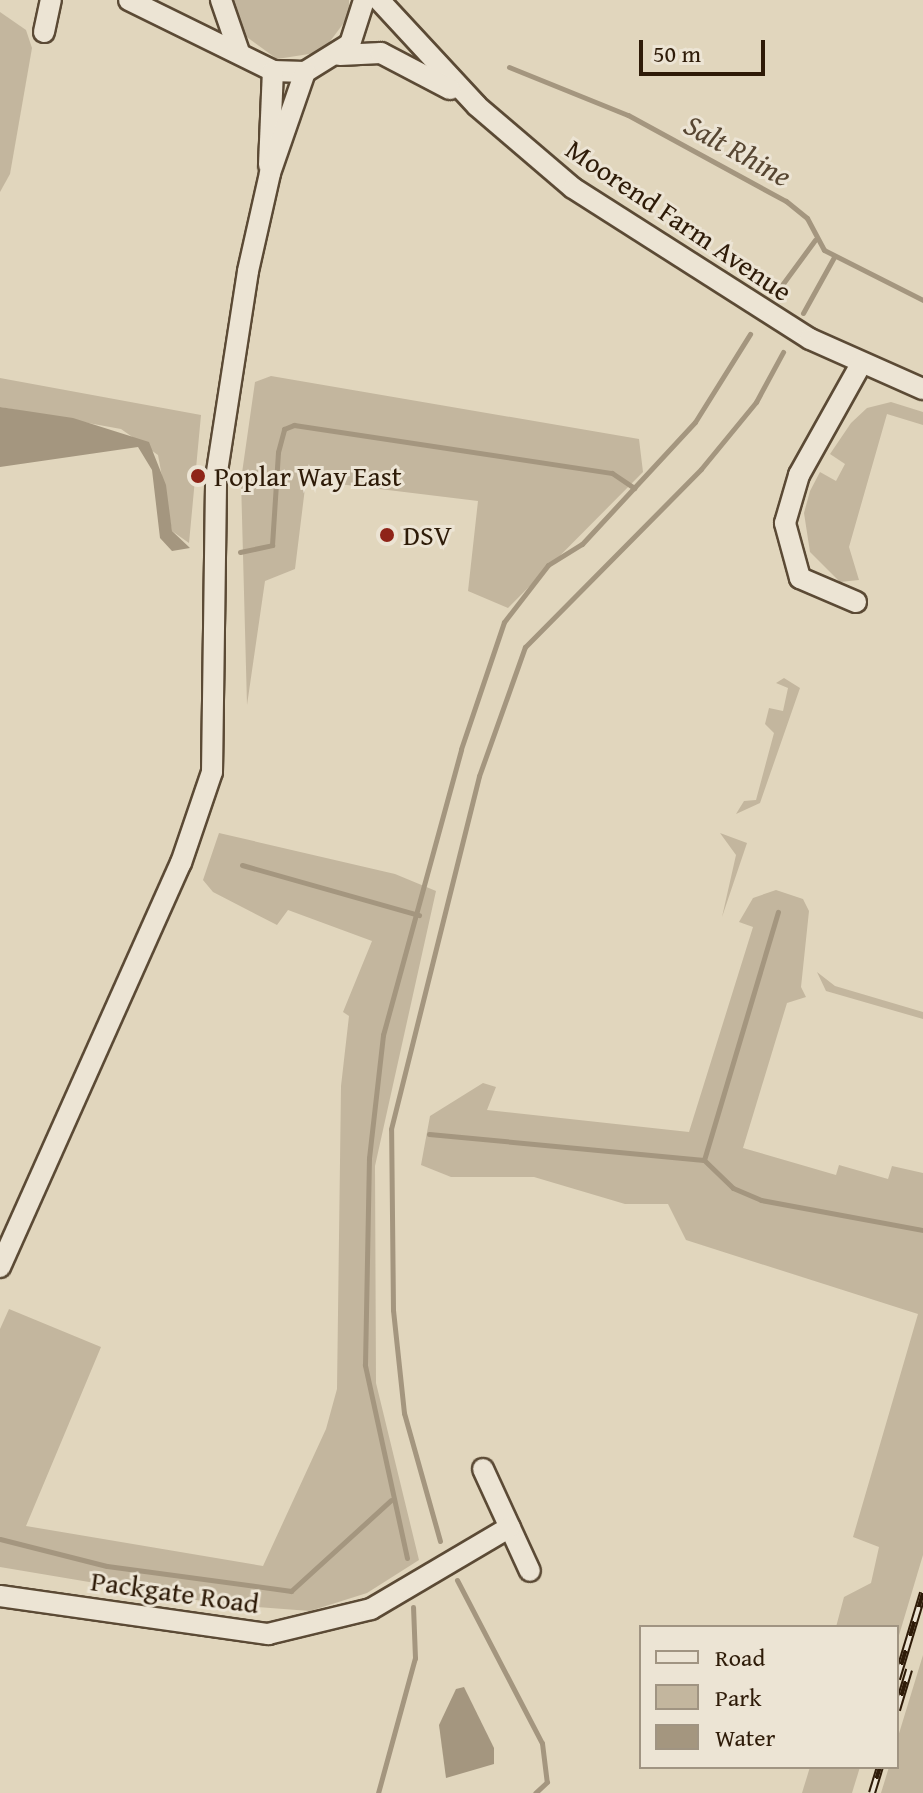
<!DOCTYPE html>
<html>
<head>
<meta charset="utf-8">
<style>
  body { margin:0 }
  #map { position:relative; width:923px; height:1793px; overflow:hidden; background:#e1d6bd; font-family:"Gentium Book Plus",serif }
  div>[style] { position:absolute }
  .green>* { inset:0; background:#c3b69e }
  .water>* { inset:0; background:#a4967f }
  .stream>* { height:5px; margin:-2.5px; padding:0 2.5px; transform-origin:2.5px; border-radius:2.5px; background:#a4967f }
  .roads { filter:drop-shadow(2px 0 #5b4a35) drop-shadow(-2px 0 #5b4a35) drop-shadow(0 2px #5b4a35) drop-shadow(0 -2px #5b4a35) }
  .minor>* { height:20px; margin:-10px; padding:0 10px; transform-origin:10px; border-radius:10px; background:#ece4d4 }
  .rail>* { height:8px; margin-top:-4px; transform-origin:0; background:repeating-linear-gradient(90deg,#ece4d4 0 15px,#2e1b08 0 30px); box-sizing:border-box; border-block:2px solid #2e1b08 }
  .dots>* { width:22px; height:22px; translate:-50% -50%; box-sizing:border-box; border:4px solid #ece4d4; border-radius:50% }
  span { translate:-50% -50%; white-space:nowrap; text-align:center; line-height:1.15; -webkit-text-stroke:6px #ece4d4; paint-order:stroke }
  .street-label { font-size:28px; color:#2e1b08 }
  .poi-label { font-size:28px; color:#2e1b08 }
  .left { translate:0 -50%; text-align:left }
  .water-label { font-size:30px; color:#574632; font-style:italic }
  .legend { position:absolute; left:639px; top:1625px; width:260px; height:144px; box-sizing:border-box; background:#ece4d4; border:2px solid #a09482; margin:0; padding:10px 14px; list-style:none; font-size:24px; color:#2e1b08 }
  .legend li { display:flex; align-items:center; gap:16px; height:40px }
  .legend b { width:40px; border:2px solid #a09482 }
  .scale { position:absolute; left:639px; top:40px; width:126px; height:36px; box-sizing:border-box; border:4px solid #2e1b08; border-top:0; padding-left:10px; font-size:24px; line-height:28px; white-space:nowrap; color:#2e1b08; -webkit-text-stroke:6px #ece4d4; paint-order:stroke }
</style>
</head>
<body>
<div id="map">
  <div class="green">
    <div style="clip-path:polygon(232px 0,349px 0,349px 16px,322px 52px,277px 59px,240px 32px)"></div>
    <div style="clip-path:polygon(0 12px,26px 30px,32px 48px,10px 174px,0 192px)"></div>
    <div style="clip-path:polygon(271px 376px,639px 439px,643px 472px,508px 608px,468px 591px,478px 501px,306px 480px,295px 569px,265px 581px,247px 705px,241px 480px,255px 382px)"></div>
    <div style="clip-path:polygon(0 378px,201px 415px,189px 543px,172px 531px,158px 455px,121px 429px,0 407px)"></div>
    <div style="clip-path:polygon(891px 402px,923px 412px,923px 425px,887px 414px,849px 547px,859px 580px,840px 582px,810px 552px,804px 513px,810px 491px,820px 472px,836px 481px,845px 464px,830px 454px,851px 423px,867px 408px)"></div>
    <div style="clip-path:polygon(784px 678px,800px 688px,760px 803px,736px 814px,744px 801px,756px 800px,774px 733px,765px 724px,769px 708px,783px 711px,788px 688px,776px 683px)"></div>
    <div style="clip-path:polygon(219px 833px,395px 874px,436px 891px,375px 1166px,376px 1383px,419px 1560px,367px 1593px,310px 1611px,220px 1604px,0 1567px,0 1329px,9px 1309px,101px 1347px,26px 1526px,263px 1566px,326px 1429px,337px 1389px,341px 1086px,349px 1016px,343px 1012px,372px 941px,288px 910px,277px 925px,213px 892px,203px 880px)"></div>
    <div style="clip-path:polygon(720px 833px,747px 843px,722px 917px,736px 855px)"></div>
    <div style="clip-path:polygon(776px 890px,803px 899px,809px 911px,801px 987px,806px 997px,787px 1003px,743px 1148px,836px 1175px,839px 1165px,888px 1179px,892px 1166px,923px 1173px,923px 1555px,897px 1642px,897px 1627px,836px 1627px,844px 1597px,871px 1583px,879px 1547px,853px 1537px,918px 1314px,686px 1240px,668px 1204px,625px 1204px,534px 1177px,451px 1177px,421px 1165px,430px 1116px,483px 1083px,496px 1087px,487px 1110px,689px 1132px,753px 927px,739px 922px,753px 898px)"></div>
    <div style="clip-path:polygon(817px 972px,835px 986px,923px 1012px,923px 1019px,826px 991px)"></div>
    <div style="clip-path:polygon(923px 1655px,923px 1793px,881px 1793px,889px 1767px,897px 1767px,897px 1740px)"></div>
    <div style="clip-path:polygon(810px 1767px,860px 1767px,852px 1793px,802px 1793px)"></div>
  </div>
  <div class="water">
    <div style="clip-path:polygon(0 407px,73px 418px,149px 442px,166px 485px,172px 531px,190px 548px,172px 551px,160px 538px,152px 470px,138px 447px,0 467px)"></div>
    <div style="clip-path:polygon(464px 1687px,494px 1748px,494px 1764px,446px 1778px,439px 1725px,456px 1689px)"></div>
  </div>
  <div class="stream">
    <div style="left:509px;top:67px;width:128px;rotate:22deg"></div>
    <div style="left:628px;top:115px;width:180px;rotate:28.6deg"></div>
    <div style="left:786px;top:201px;width:27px;rotate:39deg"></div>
    <div style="left:807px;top:218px;width:36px;rotate:62deg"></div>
    <div style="left:824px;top:250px;width:111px;rotate:26.8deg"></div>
    <div style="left:776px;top:293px;width:66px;rotate:-53.7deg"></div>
    <div style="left:803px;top:313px;width:64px;rotate:-61deg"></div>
    <div style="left:240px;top:552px;width:33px;rotate:-12deg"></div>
    <div style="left:272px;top:545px;width:93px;rotate:-86.3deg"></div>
    <div style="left:278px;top:452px;width:24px;rotate:-75deg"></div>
    <div style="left:284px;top:429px;width:11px;rotate:-22deg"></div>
    <div style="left:294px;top:425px;width:322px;rotate:8.6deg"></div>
    <div style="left:612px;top:473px;width:27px;rotate:34deg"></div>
    <div style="left:242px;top:865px;width:184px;rotate:15.8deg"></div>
    <div style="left:429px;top:1134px;width:276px;rotate:5.4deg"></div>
    <div style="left:704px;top:1160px;width:40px;rotate:44deg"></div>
    <div style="left:733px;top:1188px;width:30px;rotate:23deg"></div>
    <div style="left:761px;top:1200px;width:165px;rotate:10.5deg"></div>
    <div style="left:704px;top:1160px;width:259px;rotate:-73.4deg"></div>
    <div style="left:0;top:1539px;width:110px;rotate:14.2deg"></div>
    <div style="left:107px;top:1566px;width:186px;rotate:7.7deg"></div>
    <div style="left:291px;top:1591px;width:135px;rotate:-42.3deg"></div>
    <div style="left:440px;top:1541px;width:133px;rotate:-105.7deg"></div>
    <div style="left:404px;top:1413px;width:104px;rotate:-96.1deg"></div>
    <div style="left:393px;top:1310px;width:181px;rotate:-90.6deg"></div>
    <div style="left:391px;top:1129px;width:364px;rotate:-76deg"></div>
    <div style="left:479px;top:776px;width:137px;rotate:-70.4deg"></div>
    <div style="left:525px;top:647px;width:250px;rotate:-45.3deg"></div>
    <div style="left:701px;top:469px;width:87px;rotate:-50.6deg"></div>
    <div style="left:756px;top:402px;width:57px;rotate:-61.6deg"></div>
    <div style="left:407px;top:1558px;width:198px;rotate:-102.3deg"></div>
    <div style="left:365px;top:1365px;width:207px;rotate:-88.9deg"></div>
    <div style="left:369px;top:1158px;width:124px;rotate:-83.5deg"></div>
    <div style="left:383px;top:1035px;width:296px;rotate:-74.7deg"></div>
    <div style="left:461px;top:749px;width:134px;rotate:-71.3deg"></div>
    <div style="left:504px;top:622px;width:72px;rotate:-52.3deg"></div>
    <div style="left:548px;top:565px;width:40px;rotate:-32deg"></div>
    <div style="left:582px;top:544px;width:166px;rotate:-47.2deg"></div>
    <div style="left:695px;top:422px;width:104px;rotate:-58deg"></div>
    <div style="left:457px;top:1580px;width:184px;rotate:62.5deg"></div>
    <div style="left:542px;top:1743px;width:39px;rotate:83deg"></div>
    <div style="left:547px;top:1782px;width:16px;rotate:137deg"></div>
    <div style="left:378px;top:1793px;width:140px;rotate:-74.7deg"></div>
    <div style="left:415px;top:1658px;width:51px;rotate:-92.2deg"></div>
  </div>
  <div class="roads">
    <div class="minor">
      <div style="left:129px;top:0;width:161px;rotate:26.2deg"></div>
      <div style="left:273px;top:71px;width:32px;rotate:2deg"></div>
      <div style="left:305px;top:72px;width:53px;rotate:-31.9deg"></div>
      <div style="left:350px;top:44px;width:46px;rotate:-72.3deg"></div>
      <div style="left:221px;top:0;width:55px;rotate:70.9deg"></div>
      <div style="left:379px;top:0;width:144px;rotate:47.2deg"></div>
      <div style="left:477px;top:106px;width:126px;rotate:40.5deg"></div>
      <div style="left:573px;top:188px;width:281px;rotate:32.5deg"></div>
      <div style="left:810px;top:339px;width:124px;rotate:23.9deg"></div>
      <div style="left:44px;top:32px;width:33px;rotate:-78deg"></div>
      <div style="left:340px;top:55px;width:41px;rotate:-2.8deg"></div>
      <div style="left:381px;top:53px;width:78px;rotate:27.6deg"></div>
      <div style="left:269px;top:165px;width:94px;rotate:-87.6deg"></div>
      <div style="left:856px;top:602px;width:61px;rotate:-156.8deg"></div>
      <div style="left:800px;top:578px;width:57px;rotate:-105.3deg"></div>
      <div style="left:785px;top:523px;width:50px;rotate:-73.7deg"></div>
      <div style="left:799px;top:475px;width:127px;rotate:-60.8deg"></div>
      <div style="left:0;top:1267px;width:443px;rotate:-65.9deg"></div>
      <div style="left:181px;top:863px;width:96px;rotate:-71.2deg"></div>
      <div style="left:212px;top:772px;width:294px;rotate:-89.2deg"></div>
      <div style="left:216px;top:478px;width:209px;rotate:-81.2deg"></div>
      <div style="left:248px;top:271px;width:100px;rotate:-77.3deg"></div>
      <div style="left:270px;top:173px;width:107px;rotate:-70.9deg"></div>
      <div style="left:483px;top:1469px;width:112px;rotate:65.3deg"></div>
      <div style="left:0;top:1596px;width:271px;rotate:8.1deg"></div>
      <div style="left:268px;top:1634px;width:106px;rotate:-13.6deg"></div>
      <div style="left:371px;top:1609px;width:161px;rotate:-30.5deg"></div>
    </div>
  </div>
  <div class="rail">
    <div style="left:897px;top:1679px;width:90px;rotate:-73.2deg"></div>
    <div style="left:897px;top:1710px;width:42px;rotate:-73.3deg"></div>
    <div style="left:872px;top:1793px;width:27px;rotate:-73deg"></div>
  </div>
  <div class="dots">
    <div style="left:198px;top:476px;background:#8f2418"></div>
    <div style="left:387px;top:535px;background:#8f2418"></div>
  </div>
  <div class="street-label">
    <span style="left:679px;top:220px;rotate:34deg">Moorend Farm Avenue</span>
    <span style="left:175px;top:1592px;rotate:8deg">Packgate Road</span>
  </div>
  <div class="poi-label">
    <span class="left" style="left:214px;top:476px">Poplar Way East</span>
    <span class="left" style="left:403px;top:535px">DSV</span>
  </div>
  <div class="water-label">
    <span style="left:738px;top:150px;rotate:29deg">Salt Rhine</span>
  </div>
  <ul class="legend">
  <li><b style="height:10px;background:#ece4d4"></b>Road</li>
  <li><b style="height:22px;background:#c3b69e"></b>Park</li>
  <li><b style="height:22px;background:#a4967f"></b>Water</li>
  </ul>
  <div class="scale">50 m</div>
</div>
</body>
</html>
